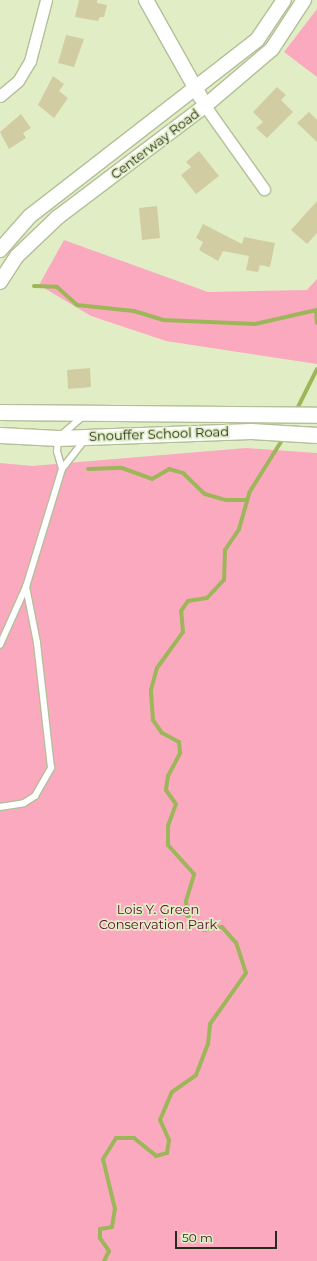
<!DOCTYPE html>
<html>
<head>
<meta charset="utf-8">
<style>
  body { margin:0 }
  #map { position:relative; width:317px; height:1261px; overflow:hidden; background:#e1eec5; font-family:Montserrat,sans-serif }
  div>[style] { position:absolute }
  .green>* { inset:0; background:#fba9bf }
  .stream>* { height:4px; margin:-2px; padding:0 2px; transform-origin:2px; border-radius:2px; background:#9eb65a }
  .building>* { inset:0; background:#d1cca2 }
  .roads { filter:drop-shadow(1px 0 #b3bf98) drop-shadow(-1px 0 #b3bf98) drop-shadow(0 1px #b3bf98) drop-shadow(0 -1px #b3bf98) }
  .service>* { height:5.5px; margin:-2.75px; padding:0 2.75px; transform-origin:2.75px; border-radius:2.75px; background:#fff }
  .minor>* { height:11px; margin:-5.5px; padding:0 5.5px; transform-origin:5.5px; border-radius:5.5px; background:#fff }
  .tertiary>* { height:14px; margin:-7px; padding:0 7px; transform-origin:7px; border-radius:7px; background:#fff }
  .secondary>* { height:15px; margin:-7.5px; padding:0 7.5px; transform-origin:7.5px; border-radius:7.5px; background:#fff }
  span { translate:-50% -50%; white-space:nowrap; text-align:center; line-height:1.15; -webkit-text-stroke:3.5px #e1eec5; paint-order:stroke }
  .street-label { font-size:13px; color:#262b1b }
  .park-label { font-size:13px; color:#5f072f }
  .scale { position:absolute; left:175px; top:1231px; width:102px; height:18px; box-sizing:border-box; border:2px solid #262b1b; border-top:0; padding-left:5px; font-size:12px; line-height:14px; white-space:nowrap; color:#262b1b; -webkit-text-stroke:3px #e1eec5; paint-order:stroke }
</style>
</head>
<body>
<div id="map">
  <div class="green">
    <div style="clip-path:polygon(317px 9px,317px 77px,284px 52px)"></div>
    <div style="clip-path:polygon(64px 240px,208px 292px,307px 290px,317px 279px,317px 364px,166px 341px,91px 316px,39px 285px)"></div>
    <div style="clip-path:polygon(246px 448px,317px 453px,317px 1261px,0 1261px,0 463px,32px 466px)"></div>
  </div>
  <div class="stream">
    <div style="left:34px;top:286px;width:23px;rotate:2deg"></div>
    <div style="left:57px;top:287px;width:27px;rotate:42deg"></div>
    <div style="left:77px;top:305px;width:57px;rotate:6deg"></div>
    <div style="left:134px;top:311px;width:30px;rotate:17deg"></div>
    <div style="left:163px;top:320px;width:92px;rotate:2.5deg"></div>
    <div style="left:255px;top:324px;width:63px;rotate:-12.9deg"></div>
    <div style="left:316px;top:310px;width:13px;rotate:86deg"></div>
    <div style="left:296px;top:411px;width:47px;rotate:-63.4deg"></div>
    <div style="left:88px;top:469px;width:34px;rotate:-2deg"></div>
    <div style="left:122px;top:468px;width:32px;rotate:20deg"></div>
    <div style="left:152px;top:479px;width:20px;rotate:-30deg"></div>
    <div style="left:169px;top:469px;width:15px;rotate:16deg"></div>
    <div style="left:183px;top:473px;width:30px;rotate:44deg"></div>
    <div style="left:205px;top:494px;width:22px;rotate:16deg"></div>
    <div style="left:226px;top:500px;width:21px"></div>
    <div style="left:104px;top:1261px;width:11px;rotate:-63deg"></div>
    <div style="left:109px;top:1251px;width:16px;rotate:-125deg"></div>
    <div style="left:100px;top:1238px;width:9px;rotate:-90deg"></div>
    <div style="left:100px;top:1229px;width:12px;rotate:-9deg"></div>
    <div style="left:112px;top:1227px;width:18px;rotate:-81deg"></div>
    <div style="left:115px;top:1209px;width:51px;rotate:-103.5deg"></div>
    <div style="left:103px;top:1159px;width:25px;rotate:-58deg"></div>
    <div style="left:116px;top:1138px;width:18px"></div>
    <div style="left:134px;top:1138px;width:28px;rotate:39deg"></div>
    <div style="left:156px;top:1156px;width:11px;rotate:-15deg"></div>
    <div style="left:167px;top:1153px;width:13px;rotate:-81deg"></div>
    <div style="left:169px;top:1140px;width:22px;rotate:-114deg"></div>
    <div style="left:160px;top:1120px;width:30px;rotate:-67deg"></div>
    <div style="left:172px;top:1092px;width:29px;rotate:-35deg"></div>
    <div style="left:196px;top:1075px;width:33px;rotate:-69deg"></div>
    <div style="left:208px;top:1044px;width:20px;rotate:-84deg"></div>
    <div style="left:210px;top:1024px;width:62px;rotate:-54.8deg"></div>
    <div style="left:246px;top:973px;width:32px;rotate:-108deg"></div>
    <div style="left:236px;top:943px;width:21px;rotate:-131deg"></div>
    <div style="left:222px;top:927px;width:18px;rotate:171deg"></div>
    <div style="left:204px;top:930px;width:23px;rotate:-139deg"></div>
    <div style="left:187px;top:915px;width:14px;rotate:-94deg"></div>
    <div style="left:186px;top:901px;width:28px;rotate:-73deg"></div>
    <div style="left:194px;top:874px;width:39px;rotate:-132deg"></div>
    <div style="left:168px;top:845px;width:19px;rotate:-90deg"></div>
    <div style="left:168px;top:826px;width:23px;rotate:-70deg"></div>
    <div style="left:176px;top:804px;width:17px;rotate:-126deg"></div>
    <div style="left:166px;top:790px;width:14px;rotate:-82deg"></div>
    <div style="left:168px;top:776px;width:26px;rotate:-62deg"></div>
    <div style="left:180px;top:753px;width:11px;rotate:-95deg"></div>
    <div style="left:179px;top:742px;width:19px;rotate:-152deg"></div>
    <div style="left:162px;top:733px;width:16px;rotate:-125deg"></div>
    <div style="left:153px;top:720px;width:30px;rotate:-94deg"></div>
    <div style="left:151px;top:690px;width:23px;rotate:-75deg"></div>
    <div style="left:157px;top:668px;width:44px;rotate:-54.2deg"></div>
    <div style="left:183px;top:632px;width:21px;rotate:-95deg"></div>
    <div style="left:181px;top:611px;width:12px;rotate:-55deg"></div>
    <div style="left:188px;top:601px;width:19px;rotate:-9deg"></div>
    <div style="left:207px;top:598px;width:25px;rotate:-47deg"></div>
    <div style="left:224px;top:580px;width:30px;rotate:-88deg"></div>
    <div style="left:225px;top:550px;width:25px;rotate:-56deg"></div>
    <div style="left:239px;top:529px;width:37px;rotate:-74deg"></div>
    <div style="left:249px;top:493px;width:66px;rotate:-58deg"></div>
  </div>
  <div class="building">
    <div style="clip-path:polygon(79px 0,97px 0,97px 3px,107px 5px,104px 17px,100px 17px,98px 21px,75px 17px)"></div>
    <div style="clip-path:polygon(66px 35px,84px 39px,74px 67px,58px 63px)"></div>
    <div style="clip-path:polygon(53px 76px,64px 84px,59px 91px,68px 98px,54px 118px,38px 105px)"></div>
    <div style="clip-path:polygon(277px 87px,286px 95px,281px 100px,293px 112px,267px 138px,256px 128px,263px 122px,253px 112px)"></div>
    <div style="clip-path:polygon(309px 112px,317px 120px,317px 142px,297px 123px)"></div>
    <div style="clip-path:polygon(21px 114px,31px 128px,23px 133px,26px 138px,9px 149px,0 132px)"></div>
    <div style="clip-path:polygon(199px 151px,219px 176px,196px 194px,181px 175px,191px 167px,186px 162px)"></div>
    <div style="clip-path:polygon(317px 201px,317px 233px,307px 244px,291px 230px)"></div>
    <div style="clip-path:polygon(157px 206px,160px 238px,142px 240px,139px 208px)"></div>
    <div style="clip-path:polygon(203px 224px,242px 244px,244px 237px,275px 243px,270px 267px,260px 265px,258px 272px,246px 270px,249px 256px,223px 251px,218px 261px,199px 250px,203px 242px,196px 238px)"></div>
    <div style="clip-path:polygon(90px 368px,91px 387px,68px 389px,67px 370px)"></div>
  </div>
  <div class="roads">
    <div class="service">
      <div style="left:62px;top:469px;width:18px;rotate:-106deg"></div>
      <div style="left:57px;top:452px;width:14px;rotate:-86deg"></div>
      <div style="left:58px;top:438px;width:32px;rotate:-41deg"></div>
      <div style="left:0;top:645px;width:64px;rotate:-65.9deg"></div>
      <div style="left:26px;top:587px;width:123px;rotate:-73deg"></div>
      <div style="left:62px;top:469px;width:37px;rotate:-52deg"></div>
      <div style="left:0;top:807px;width:24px;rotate:-9deg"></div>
      <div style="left:24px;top:803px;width:13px;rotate:-32deg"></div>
      <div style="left:35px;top:796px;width:32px;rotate:-60deg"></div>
      <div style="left:51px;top:768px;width:126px;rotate:-96.4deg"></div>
      <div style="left:37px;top:643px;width:57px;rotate:-101.1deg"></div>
    </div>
    <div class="minor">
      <div style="left:0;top:96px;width:23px;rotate:-40deg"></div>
      <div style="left:18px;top:81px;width:23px;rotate:-59deg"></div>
      <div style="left:30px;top:61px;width:63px;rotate:-75.3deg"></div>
      <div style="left:205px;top:106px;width:102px;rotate:54.6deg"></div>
    </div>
    <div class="tertiary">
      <div style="left:146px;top:0;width:112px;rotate:60.7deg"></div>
      <div style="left:0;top:250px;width:45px;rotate:-48.6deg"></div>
      <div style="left:30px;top:216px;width:287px;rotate:-37.8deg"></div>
      <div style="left:257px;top:40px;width:48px;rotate:-56deg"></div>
      <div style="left:0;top:282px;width:31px;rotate:-57deg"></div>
      <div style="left:17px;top:256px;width:57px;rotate:-43.6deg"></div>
      <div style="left:58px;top:217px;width:184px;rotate:-37.1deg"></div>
      <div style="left:205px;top:106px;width:88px;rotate:-40.4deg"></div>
      <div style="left:272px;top:49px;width:59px;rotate:-56.9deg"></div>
    </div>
    <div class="secondary">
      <div style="left:0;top:412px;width:317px;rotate:0.5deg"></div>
      <div style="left:0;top:435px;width:58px;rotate:3deg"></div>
      <div style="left:58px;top:438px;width:193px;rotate:-2.1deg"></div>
      <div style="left:251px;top:431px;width:66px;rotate:3.5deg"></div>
    </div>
  </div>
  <div class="street-label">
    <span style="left:155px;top:144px;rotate:-37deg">Centerway Road</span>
    <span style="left:159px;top:434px;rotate:-2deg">Snouffer School Road</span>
  </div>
  <div class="park-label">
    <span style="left:158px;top:917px">Lois Y. Green<br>Conservation Park</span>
  </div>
  <div class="scale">50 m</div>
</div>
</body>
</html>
